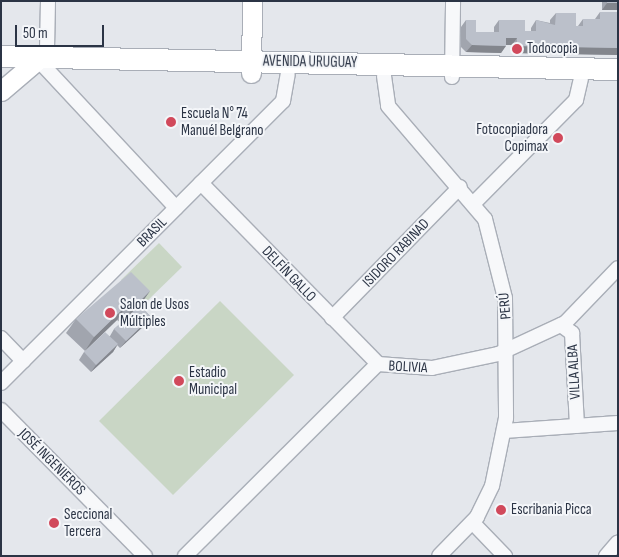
<!DOCTYPE html>
<html>
<head>
<meta charset="utf-8">
<style>
  body { margin:0 }
  #map { position:relative; width:619px; height:557px; overflow:hidden; background:#e4e7ec; font-family:"Sofia Sans Condensed",sans-serif }
  div>[style] { position:absolute }
  .green>* { inset:0; background:#c9d6c5 }
  .roads { filter:drop-shadow(1px 0 #a9aeb7) drop-shadow(-1px 0 #a9aeb7) drop-shadow(0 1px #a9aeb7) drop-shadow(0 -1px #a9aeb7) }
  .street>* { height:14px; margin:-7px; padding:0 7px; transform-origin:7px; border-radius:7px; background:#f7f8fa }
  .secondary>* { height:19px; margin:-9.5px; padding:0 9.5px; transform-origin:9.5px; border-radius:9.5px; background:#fff }
  .primary>* { height:21px; margin:-10.5px; padding:0 10.5px; transform-origin:10.5px; border-radius:10.5px; background:#fff }
  .wall>* { inset:0; background:#a1a5ae }
  .shaded-wall>* { inset:0; background:#83868d }
  .building>* { inset:0; background:#bbc0ca }
  .dots>* { width:14px; height:14px; translate:-50% -50%; box-sizing:border-box; border:2px solid #f4f6f9; border-radius:50% }
  span { translate:-50% -50%; white-space:nowrap; text-align:center; line-height:1.15; -webkit-text-stroke:4px #f4f6f9; paint-order:stroke }
  .poi-label { font-size:15px; color:#2b3445 }
  .left { translate:0 -50%; text-align:left }
  .right { translate:-100% -50%; text-align:right }
  .street-label { font-size:15px; color:#2b3445 }
  .frame { position:absolute; inset:0; border:2px solid #2b3445; pointer-events:none }
  .scale { position:absolute; left:15px; top:25px; width:89px; height:22px; box-sizing:border-box; border:2px solid #2b3445; border-top:0; padding-left:6px; font-size:15px; line-height:18px; white-space:nowrap; color:#2b3445; -webkit-text-stroke:4px #f4f6f9; paint-order:stroke }
</style>
</head>
<body>
<div id="map">
  <div class="green">
    <div style="clip-path:polygon(159px 243px,182px 267px,144px 304px,121px 280px)"></div>
    <div style="clip-path:polygon(220px 301px,294px 375px,173px 495px,99px 421px)"></div>
  </div>
  <div class="roads">
    <div class="street">
      <div style="left:48px;top:1px;width:47px;rotate:91.2deg"></div>
      <div style="left:47px;top:48px;width:16px;rotate:112deg"></div>
      <div style="left:41px;top:63px;width:198px;rotate:47deg"></div>
      <div style="left:384px;top:76px;width:30px;rotate:82deg"></div>
      <div style="left:388px;top:106px;width:149px;rotate:49.4deg"></div>
      <div style="left:485px;top:219px;width:81px;rotate:75.8deg"></div>
      <div style="left:505px;top:298px;width:120px;rotate:89.5deg"></div>
      <div style="left:506px;top:418px;width:69px;rotate:101.6deg"></div>
      <div style="left:492px;top:486px;width:34px;rotate:116deg"></div>
      <div style="left:477px;top:517px;width:54px;rotate:134.3deg"></div>
      <div style="left:452px;top:77px;width:76px;rotate:-89.2deg"></div>
      <div style="left:201px;top:183px;width:253px;rotate:45.6deg"></div>
      <div style="left:474px;top:203px;width:145px;rotate:-45.3deg"></div>
      <div style="left:576px;top:100px;width:22px;rotate:-77deg"></div>
      <div style="left:332px;top:318px;width:183px;rotate:-45.7deg"></div>
      <div style="left:561px;top:325px;width:14px;rotate:36deg"></div>
      <div style="left:572px;top:333px;width:93px;rotate:86.9deg"></div>
      <div style="left:1px;top:338px;width:32px;rotate:46deg"></div>
      <div style="left:378px;top:364px;width:54px;rotate:4.2deg"></div>
      <div style="left:432px;top:368px;width:67px;rotate:-12deg"></div>
      <div style="left:498px;top:354px;width:74px;rotate:-24.8deg"></div>
      <div style="left:565px;top:323px;width:76px;rotate:-46.1deg"></div>
      <div style="left:1px;top:383px;width:399px;rotate:-45deg"></div>
      <div style="left:283px;top:101px;width:27px;rotate:-80deg"></div>
      <div style="left:1px;top:410px;width:205px;rotate:45.4deg"></div>
      <div style="left:504px;top:431px;width:114px;rotate:-4deg"></div>
      <div style="left:473px;top:523px;width:46px;rotate:45.9deg"></div>
      <div style="left:185px;top:556px;width:272px;rotate:-44.9deg"></div>
      <div style="left:606px;top:556px;width:18px;rotate:-49deg"></div>
    </div>
    <div class="secondary">
      <div style="left:251px;top:73px;width:72px;rotate:-89.2deg"></div>
      <div style="left:1px;top:91px;width:52px;rotate:-40.4deg"></div>
    </div>
    <div class="primary">
      <div style="left:1px;top:56px;width:617px;rotate:1.21deg"></div>
    </div>
  </div>
  <div class="wall">
    <div style="clip-path:polygon(602px 1px,618px 1px,618px 55px,512px 53px,512px 45px,506px 45px,501px 53px,466px 52px,461px 47px,461px 27px,466px 20px,476px 32px,494px 32px,494px 27px,499px 20px,525px 31px,531px 31px,531px 28px,536px 20px,550px 23px,550px 20px,556px 13px,576px 26px,578px 26px,583px 19px,595px 19px,600px 12px,617px 12px,617px 10px,602px 10px)"></div>
    <div style="clip-path:polygon(150px 291px,140px 305px,151px 317px,146px 324px,120px 348px,117px 345px,113px 352px,91px 372px,79px 360px,84px 352px,110px 336px,114px 329px,121px 323px,117px 320px,85px 351px,66px 333px,76px 319px)"></div>
  </div>
  <div class="shaded-wall">
    <div style="clip-path:polygon(607px 3px,618px 3px,618px 10px,602px 10px)"></div>
    <div style="clip-path:polygon(506px 38px,517px 38px,512px 45px,501px 45px)"></div>
    <div style="clip-path:polygon(472px 45px,506px 46px,501px 53px,466px 52px)"></div>
    <div style="clip-path:polygon(517px 46px,618px 48px,618px 55px,512px 53px)"></div>
    <div style="clip-path:polygon(150px 291px,140px 305px,122px 323px,132px 309px)"></div>
    <div style="clip-path:polygon(126px 306px,117px 320px,85px 351px,94px 337px)"></div>
    <div style="clip-path:polygon(151px 317px,146px 324px,120px 348px,126px 341px)"></div>
    <div style="clip-path:polygon(118px 344px,113px 352px,91px 372px,96px 365px)"></div>
  </div>
  <div class="building">
    <div style="clip-path:polygon(607px 1px,618px 1px,618px 3px,607px 3px)"></div>
    <div style="clip-path:polygon(600px 12px,618px 12px,618px 48px,517px 46px,517px 38px,506px 38px,506px 46px,472px 45px,466px 39px,466px 20px,476px 20px,476px 32px,499px 32px,499px 20px,525px 20px,525px 31px,536px 31px,536px 20px,555px 25px,556px 13px,576px 13px,576px 26px,583px 26px,583px 19px,600px 19px)"></div>
    <div style="clip-path:polygon(131px 272px,150px 291px,132px 309px,126px 306px,94px 337px,76px 319px)"></div>
    <div style="clip-path:polygon(140px 305px,151px 317px,126px 341px,114px 329px)"></div>
    <div style="clip-path:polygon(105px 332px,118px 344px,96px 365px,84px 352px)"></div>
  </div>
  <div class="dots">
    <div style="left:517px;top:49px;background:#d1495b"></div>
    <div style="left:171px;top:122px;background:#d1495b"></div>
    <div style="left:558px;top:138px;background:#d1495b"></div>
    <div style="left:110px;top:313px;background:#d1495b"></div>
    <div style="left:179px;top:381px;background:#d1495b"></div>
    <div style="left:501px;top:510px;background:#d1495b"></div>
    <div style="left:54px;top:523px;background:#d1495b"></div>
  </div>
  <div class="poi-label">
    <span class="left" style="left:527px;top:49px">Todocopia</span>
    <span class="left" style="left:181px;top:122px">Escuela N° 74<br>Manuél Belgrano</span>
    <span class="right" style="left:548px;top:138px">Fotocopiadora<br>Copimax</span>
    <span class="left" style="left:120px;top:313px">Salon de Usos<br>Múltiples</span>
    <span class="left" style="left:189px;top:381px">Estadio<br>Municipal</span>
    <span class="left" style="left:511px;top:510px">Escribania Picca</span>
    <span class="left" style="left:64px;top:523px">Seccional<br>Tercera</span>
  </div>
  <div class="street-label">
    <span style="left:310px;top:62px;rotate:1deg">AVENIDA URUGUAY</span>
    <span style="left:152px;top:232px;rotate:-45deg">BRASIL</span>
    <span style="left:396px;top:253px;rotate:-46deg">ISIDORO RABINAD</span>
    <span style="left:289px;top:274px;rotate:46deg">DELFÍN GALLO</span>
    <span style="left:505px;top:306px;rotate:-95deg">PERÚ</span>
    <span style="left:408px;top:367px;rotate:3deg">BOLIVIA</span>
    <span style="left:574px;top:372px;rotate:-93deg">VILLA ALBA</span>
    <span style="left:52px;top:462px;rotate:45deg">JOSÉ INGENIEROS</span>
  </div>
  <div class="frame"></div>
  <div class="scale">50 m</div>
</div>
</body>
</html>
